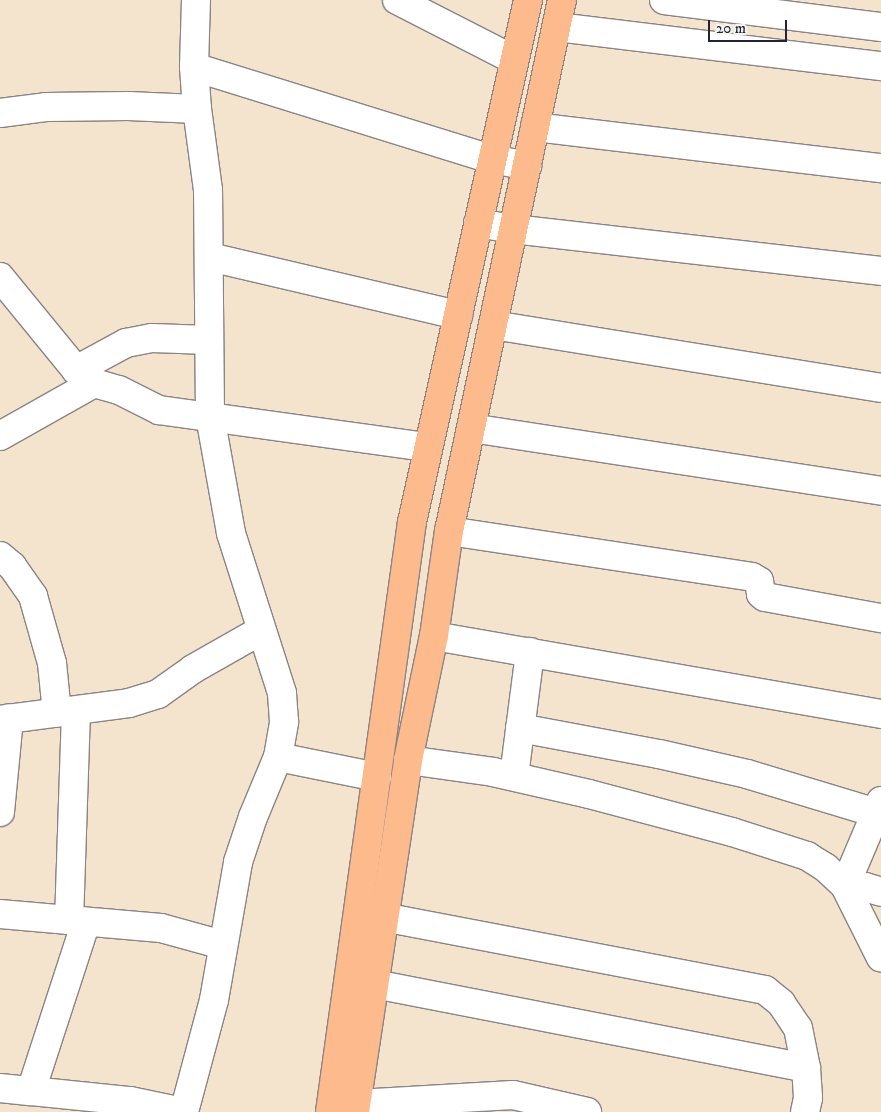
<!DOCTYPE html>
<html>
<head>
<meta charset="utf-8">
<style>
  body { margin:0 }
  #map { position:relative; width:881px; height:1112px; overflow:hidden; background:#f4e4ce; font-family:"IM FELL DW Pica",serif }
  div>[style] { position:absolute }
  .roads { filter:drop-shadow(1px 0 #8b8384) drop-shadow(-1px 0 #8b8384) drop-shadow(0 1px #8b8384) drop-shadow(0 -1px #8b8384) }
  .minor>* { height:28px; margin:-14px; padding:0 14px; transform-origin:14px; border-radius:14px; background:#fff }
  .primary>* { height:28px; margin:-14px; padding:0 14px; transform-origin:14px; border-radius:14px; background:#fcba8d }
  span { translate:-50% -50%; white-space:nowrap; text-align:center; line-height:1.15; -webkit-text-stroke:4px #f6f6f2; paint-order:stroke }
  .scale { position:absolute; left:708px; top:20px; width:79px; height:22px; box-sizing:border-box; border:2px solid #22223b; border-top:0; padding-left:6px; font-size:15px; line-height:18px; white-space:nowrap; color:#22223b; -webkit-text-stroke:4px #f6f6f2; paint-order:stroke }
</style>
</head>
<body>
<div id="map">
  <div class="roads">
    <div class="minor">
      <div style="left:397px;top:0;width:131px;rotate:27.1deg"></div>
      <div style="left:664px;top:0;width:219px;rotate:7.1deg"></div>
      <div style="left:557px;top:27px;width:326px;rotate:6.9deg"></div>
      <div style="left:194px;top:67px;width:312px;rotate:17.2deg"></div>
      <div style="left:492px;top:159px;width:36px;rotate:11deg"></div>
      <div style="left:0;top:113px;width:46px;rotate:-7.4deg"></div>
      <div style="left:46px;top:107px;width:82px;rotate:-0.7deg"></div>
      <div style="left:128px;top:106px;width:69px;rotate:2.5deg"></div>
      <div style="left:535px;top:127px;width:348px;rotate:6.8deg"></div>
      <div style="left:478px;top:223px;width:36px;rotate:10deg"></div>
      <div style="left:513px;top:229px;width:370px;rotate:6.5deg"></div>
      <div style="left:210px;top:257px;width:255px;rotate:13.2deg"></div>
      <div style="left:0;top:277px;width:120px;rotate:50.7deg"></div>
      <div style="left:76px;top:370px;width:22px;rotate:36deg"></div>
      <div style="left:94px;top:383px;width:26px;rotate:16deg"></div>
      <div style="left:119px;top:390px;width:45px;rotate:26.6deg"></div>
      <div style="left:159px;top:410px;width:271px;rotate:7.9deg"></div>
      <div style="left:493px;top:325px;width:393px;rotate:9.2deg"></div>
      <div style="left:76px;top:370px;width:57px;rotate:-28.4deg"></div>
      <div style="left:126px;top:343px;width:26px;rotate:-11deg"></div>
      <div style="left:152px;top:338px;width:57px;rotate:2deg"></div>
      <div style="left:471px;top:428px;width:415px;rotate:8.7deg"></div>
      <div style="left:0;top:436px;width:108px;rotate:-29.4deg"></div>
      <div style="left:449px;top:531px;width:306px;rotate:8.6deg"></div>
      <div style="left:752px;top:577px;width:8px;rotate:30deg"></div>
      <div style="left:759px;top:581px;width:13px;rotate:81deg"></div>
      <div style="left:761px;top:594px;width:5px;rotate:37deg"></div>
      <div style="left:765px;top:597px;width:118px;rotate:10.3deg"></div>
      <div style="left:0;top:556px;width:16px;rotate:40deg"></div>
      <div style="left:12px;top:566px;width:37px;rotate:55deg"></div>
      <div style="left:33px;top:596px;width:70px;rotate:74.2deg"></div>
      <div style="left:52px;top:663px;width:50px;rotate:84.3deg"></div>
      <div style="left:434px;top:636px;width:454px;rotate:9.9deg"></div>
      <div style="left:76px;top:711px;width:209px;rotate:91.9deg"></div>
      <div style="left:69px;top:920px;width:92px;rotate:5deg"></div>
      <div style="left:161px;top:928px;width:64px;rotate:15.3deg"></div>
      <div style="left:0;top:720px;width:130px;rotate:-7.5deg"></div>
      <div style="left:129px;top:703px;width:30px;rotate:-17deg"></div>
      <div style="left:158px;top:694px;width:43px;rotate:-35.5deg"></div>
      <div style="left:193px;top:669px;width:77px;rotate:-29.6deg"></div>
      <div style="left:520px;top:728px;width:141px;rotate:10.6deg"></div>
      <div style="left:659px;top:754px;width:90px;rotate:12.8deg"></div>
      <div style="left:747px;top:774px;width:135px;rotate:16.8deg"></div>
      <div style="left:278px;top:757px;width:101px;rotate:11.4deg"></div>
      <div style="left:408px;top:760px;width:86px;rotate:8deg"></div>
      <div style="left:493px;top:772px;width:98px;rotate:12.9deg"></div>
      <div style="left:589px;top:794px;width:148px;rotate:14.9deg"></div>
      <div style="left:732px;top:832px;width:79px;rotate:17.7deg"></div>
      <div style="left:807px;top:856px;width:22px;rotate:32deg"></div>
      <div style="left:826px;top:868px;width:26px;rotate:43deg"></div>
      <div style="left:845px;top:886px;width:80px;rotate:63.4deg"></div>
      <div style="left:514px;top:776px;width:125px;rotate:-82.6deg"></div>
      <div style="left:881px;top:801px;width:92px;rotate:113deg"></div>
      <div style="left:845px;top:886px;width:20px;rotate:3deg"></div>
      <div style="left:865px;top:887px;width:17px;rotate:17deg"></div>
      <div style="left:0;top:812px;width:94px;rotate:-84.5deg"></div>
      <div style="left:0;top:914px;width:69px;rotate:5deg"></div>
      <div style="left:383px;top:917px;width:389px;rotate:10.8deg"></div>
      <div style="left:765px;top:990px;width:21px;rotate:39deg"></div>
      <div style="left:781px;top:1003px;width:30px;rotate:56deg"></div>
      <div style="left:798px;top:1028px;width:41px;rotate:78.7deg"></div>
      <div style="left:806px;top:1068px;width:30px;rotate:86deg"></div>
      <div style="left:808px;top:1098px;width:14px;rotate:102deg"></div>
      <div style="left:374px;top:984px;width:440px;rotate:11deg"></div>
      <div style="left:0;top:1088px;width:31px;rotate:6deg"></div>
      <div style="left:31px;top:1091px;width:178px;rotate:-72deg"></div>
      <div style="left:31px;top:1091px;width:100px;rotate:5.8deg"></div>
      <div style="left:130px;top:1101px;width:54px;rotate:11.7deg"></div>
      <div style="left:357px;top:1104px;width:156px;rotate:-3.3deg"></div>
      <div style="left:513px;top:1095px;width:76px;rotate:12.9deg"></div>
      <div style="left:184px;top:1112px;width:116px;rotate:-75deg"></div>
      <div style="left:214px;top:1000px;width:140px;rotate:-80.1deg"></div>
      <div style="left:238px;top:862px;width:47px;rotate:-71.6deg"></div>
      <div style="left:253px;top:817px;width:65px;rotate:-67.4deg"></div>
      <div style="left:278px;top:757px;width:36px;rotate:-80deg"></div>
      <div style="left:284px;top:722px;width:29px;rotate:-94deg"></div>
      <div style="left:282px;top:693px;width:168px;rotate:-107.7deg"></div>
      <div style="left:231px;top:533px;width:119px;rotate:-100.2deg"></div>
      <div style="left:210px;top:416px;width:226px;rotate:-90.5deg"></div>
      <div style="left:208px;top:190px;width:82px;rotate:-97.7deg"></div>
      <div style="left:197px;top:109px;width:42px;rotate:-94.1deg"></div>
      <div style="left:194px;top:67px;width:67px;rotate:-88.3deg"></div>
    </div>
    <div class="primary">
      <div style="left:330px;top:1112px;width:596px;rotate:-82.09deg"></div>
      <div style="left:412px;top:522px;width:535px;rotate:-77.47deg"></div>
      <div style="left:355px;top:1112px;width:356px;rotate:-81.4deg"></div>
      <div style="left:408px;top:760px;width:127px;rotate:-78.2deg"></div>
      <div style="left:434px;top:636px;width:106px;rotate:-81.9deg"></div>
      <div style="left:449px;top:531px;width:543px;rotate:-77.99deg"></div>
    </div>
  </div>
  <div class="scale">20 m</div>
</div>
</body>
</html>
